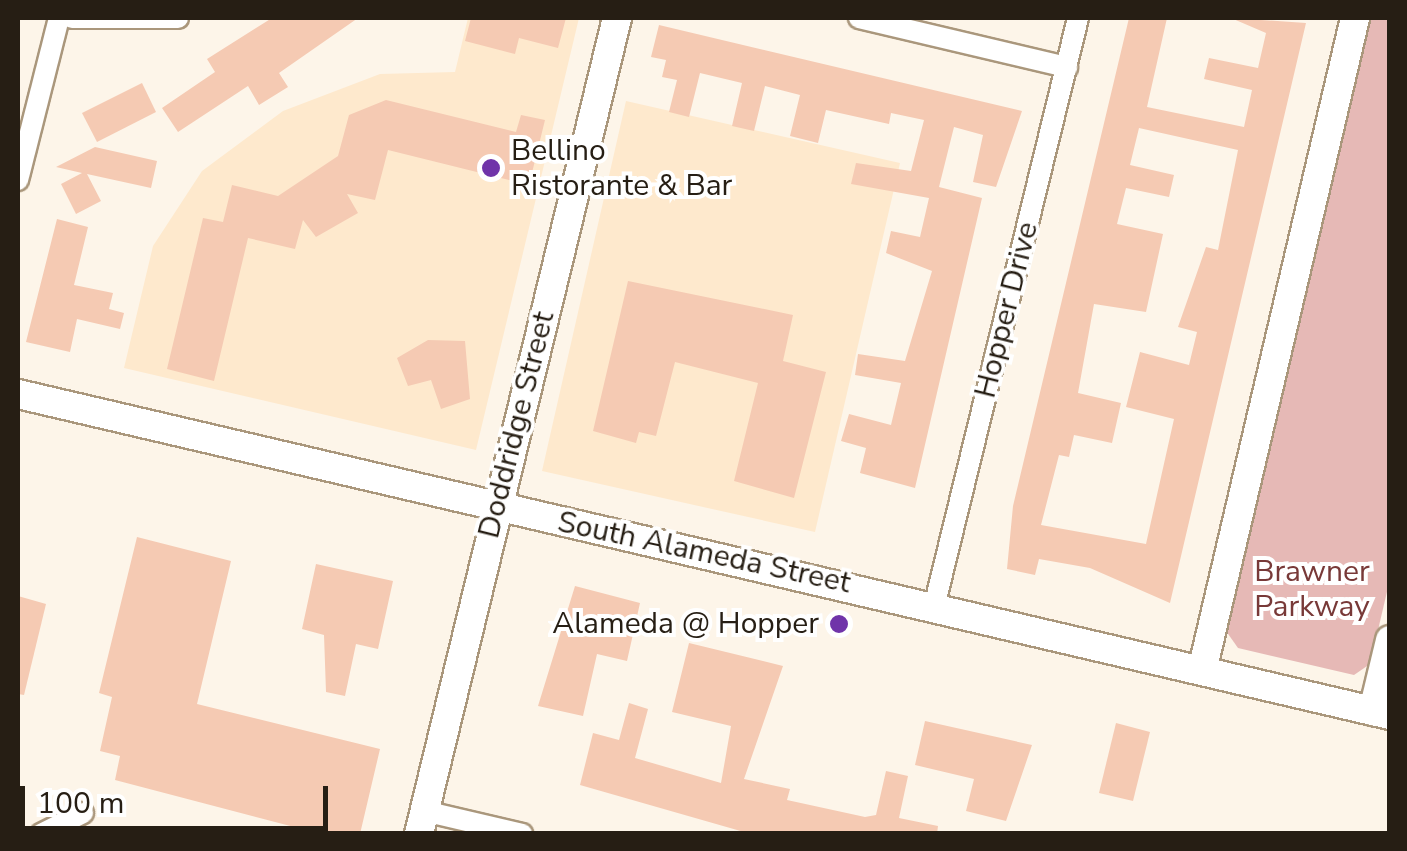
<!DOCTYPE html>
<html>
<head>
<meta charset="utf-8">
<style>
  body { margin:0 }
  #map { position:relative; width:1407px; height:851px; overflow:hidden; background:#fdf5e9; font-family:"Nunito Sans",sans-serif }
  div>[style] { position:absolute }
  .built>* { inset:0; background:#fee9cd }
  .green>* { inset:0; background:#e6b9b6 }
  .building>* { inset:0; background:#f5cab3 }
  .roads { filter:drop-shadow(2px 0 #aa977c) drop-shadow(-2px 0 #aa977c) drop-shadow(0 2px #aa977c) drop-shadow(0 -2px #aa977c) }
  .street>* { height:20px; margin:-10px; padding:0 10px; transform-origin:10px; border-radius:10px; background:#fff }
  .secondary>* { height:28px; margin:-14px; padding:0 14px; transform-origin:14px; border-radius:14px; background:#fff }
  .dots>* { width:28px; height:28px; translate:-50% -50%; box-sizing:border-box; border:5px solid #fff; border-radius:50% }
  span { translate:-50% -50%; white-space:nowrap; text-align:center; line-height:1.15; -webkit-text-stroke:8px #fff; paint-order:stroke }
  .poi-label { font-size:30px; color:#261e14 }
  .left { translate:0 -50%; text-align:left }
  .right { translate:-100% -50%; text-align:right }
  .street-label { font-size:30px; color:#261e14 }
  .park-label { font-size:30px; color:#783938 }
  .frame { position:absolute; inset:0; border:20px solid #261e14; pointer-events:none }
  .scale { position:absolute; left:20px; top:786px; width:308px; height:45px; box-sizing:border-box; border:5px solid #261e14; border-top:0; padding-left:12px; font-size:30px; line-height:35px; white-space:nowrap; color:#261e14; -webkit-text-stroke:8px #fff; paint-order:stroke }
</style>
</head>
<body>
<div id="map">
  <div class="built">
    <div style="clip-path:polygon(468px 18px,579px 18px,476px 450px,124px 368px,153px 246px,202px 171px,283px 111px,380px 74px,455px 72px)"></div>
    <div style="clip-path:polygon(626px 101px,900px 163px,815px 532px,542px 471px)"></div>
  </div>
  <div class="green">
    <div style="clip-path:polygon(1369px 18px,1390px 18px,1390px 579px,1370px 664px,1354px 675px,1238px 648px,1226px 631px)"></div>
  </div>
  <div class="building">
    <div style="clip-path:polygon(272px 18px,358px 18px,279px 73px,288px 87px,259px 105px,248px 86px,178px 132px,162px 108px,215px 72px,207px 59px)"></div>
    <div style="clip-path:polygon(471px 18px,566px 18px,558px 48px,519px 38px,515px 54px,465px 41px)"></div>
    <div style="clip-path:polygon(evenodd,1129px 18px,1167px 18px,1147px 107px,1244px 127px,1252px 90px,1204px 79px,1209px 58px,1258px 68px,1266px 33px,1231px 18px,1306px 23px,1170px 603px,1090px 568px,1039px 559px,1035px 575px,1007px 569px,1013px 506px,1129px 18px,1139px 128px,1238px 150px,1218px 250px,1206px 247px,1178px 327px,1197px 332px,1189px 365px,1140px 352px,1126px 407px,1174px 419px,1146px 544px,1041px 525px,1059px 455px,1069px 457px,1074px 435px,1112px 443px,1121px 403px,1078px 393px,1094px 304px,1146px 312px,1163px 234px,1117px 224px,1126px 188px,1169px 197px,1174px 175px,1130px 165px,1139px 128px)"></div>
    <div style="clip-path:polygon(659px 25px,1022px 111px,996px 187px,973px 182px,983px 135px,954px 127px,939px 187px,982px 198px,915px 488px,860px 473px,866px 448px,841px 441px,849px 414px,891px 425px,901px 383px,855px 375px,858px 354px,905px 361px,932px 271px,886px 253px,891px 231px,920px 237px,929px 198px,851px 184px,856px 163px,911px 171px,924px 120px,891px 113px,889px 124px,826px 110px,818px 143px,790px 136px,800px 95px,765px 86px,754px 131px,732px 126px,742px 83px,700px 73px,689px 117px,669px 112px,677px 80px,662px 77px,666px 60px,651px 57px)"></div>
    <div style="clip-path:polygon(142px 83px,156px 112px,97px 142px,82px 113px)"></div>
    <div style="clip-path:polygon(386px 100px,516px 132px,521px 115px,545px 120px,529px 185px,388px 150px,375px 200px,347px 194px,358px 213px,316px 237px,303px 220px,295px 249px,248px 238px,214px 381px,167px 369px,203px 218px,223px 222px,232px 185px,278px 196px,338px 156px,349px 115px)"></div>
    <div style="clip-path:polygon(95px 147px,157px 161px,151px 188px,87px 174px,101px 201px,76px 214px,61px 184px,82px 173px,56px 167px)"></div>
    <div style="clip-path:polygon(57px 219px,88px 227px,74px 285px,113px 293px,109px 309px,124px 313px,120px 329px,77px 319px,70px 352px,26px 342px)"></div>
    <div style="clip-path:polygon(628px 281px,793px 315px,783px 361px,826px 372px,794px 498px,734px 481px,758px 383px,675px 362px,656px 436px,639px 432px,636px 443px,593px 431px)"></div>
    <div style="clip-path:polygon(428px 340px,465px 341px,470px 399px,441px 409px,431px 380px,408px 386px,397px 358px)"></div>
    <div style="clip-path:polygon(137px 537px,231px 561px,197px 704px,380px 749px,360px 834px,321px 834px,115px 780px,120px 756px,100px 751px,112px 697px,99px 693px)"></div>
    <div style="clip-path:polygon(316px 564px,393px 581px,378px 649px,356px 644px,345px 696px,326px 692px,324px 635px,302px 629px)"></div>
    <div style="clip-path:polygon(575px 586px,640px 603px,627px 661px,597px 654px,583px 716px,538px 706px)"></div>
    <div style="clip-path:polygon(18px 596px,46px 604px,24px 695px,18px 694px)"></div>
    <div style="clip-path:polygon(689px 643px,783px 666px,744px 779px,790px 789px,787px 800px,865px 817px,876px 815px,886px 771px,908px 776px,899px 818px,938px 826px,937px 834px,751px 834px,580px 785px,593px 733px,619px 740px,629px 703px,648px 709px,635px 758px,721px 783px,731px 726px,672px 712px)"></div>
    <div style="clip-path:polygon(925px 721px,1032px 745px,1006px 821px,966px 811px,974px 779px,915px 765px)"></div>
    <div style="clip-path:polygon(1116px 723px,1150px 732px,1133px 801px,1099px 793px)"></div>
  </div>
  <div class="roads">
    <div class="street">
      <div style="left:72px;top:18px;width:106px"></div>
      <div style="left:859px;top:18px;width:214px;rotate:13.3deg"></div>
      <div style="left:18px;top:180px;width:167px;rotate:-75.8deg"></div>
      <div style="left:935px;top:603px;width:602px;rotate:-76.26deg"></div>
      <div style="left:424px;top:811px;width:101px;rotate:13.2deg"></div>
      <div style="left:41px;top:834px;width:47px;rotate:-26.6deg"></div>
    </div>
    <div class="secondary">
      <div style="left:18px;top:394px;width:1409px;rotate:13.17deg"></div>
      <div style="left:1202px;top:671px;width:671px;rotate:-76.81deg"></div>
      <div style="left:1373px;top:711px;width:73px;rotate:-76.5deg"></div>
      <div style="left:419px;top:834px;width:840px;rotate:-76.36deg"></div>
    </div>
  </div>
  <div class="dots">
    <div style="left:491px;top:168px;background:#7034a9"></div>
    <div style="left:839px;top:624px;background:#7034a9"></div>
  </div>
  <div class="poi-label">
    <span class="left" style="left:511px;top:168px">Bellino<br>Ristorante &amp; Bar</span>
    <span class="right" style="left:819px;top:624px">Alameda @ Hopper</span>
  </div>
  <div class="street-label">
    <span style="left:1007px;top:310px;rotate:-76deg">Hopper Drive</span>
    <span style="left:517px;top:425px;rotate:-76deg">Doddridge Street</span>
    <span style="left:704px;top:553px;rotate:12deg">South Alameda Street</span>
  </div>
  <div class="park-label">
    <span style="left:1312px;top:589px">Brawner<br>Parkway</span>
  </div>
  <div class="frame"></div>
  <div class="scale">100 m</div>
</div>
</body>
</html>
